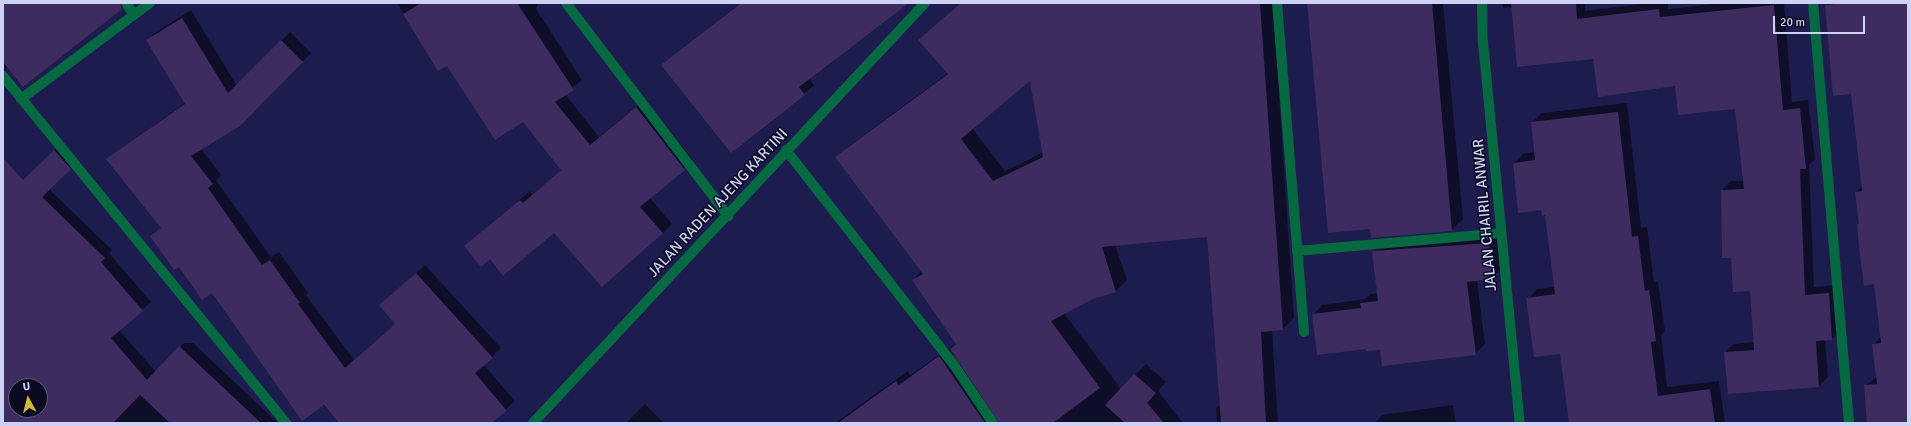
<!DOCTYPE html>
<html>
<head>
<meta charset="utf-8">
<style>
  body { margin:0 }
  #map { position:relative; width:1911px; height:426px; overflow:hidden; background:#1d1c4e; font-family:Signika,sans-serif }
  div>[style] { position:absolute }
  .shadow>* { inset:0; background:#0007 }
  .building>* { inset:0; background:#3e2b5f }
  .minor>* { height:10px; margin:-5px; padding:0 5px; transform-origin:5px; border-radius:5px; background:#066942 }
  .tertiary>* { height:10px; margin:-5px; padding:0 5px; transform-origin:5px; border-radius:5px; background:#066942 }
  span { translate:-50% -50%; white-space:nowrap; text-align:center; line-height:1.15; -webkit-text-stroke:3px #0a0a20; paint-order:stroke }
  .street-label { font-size:15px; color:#cdd1f2 }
  .frame { position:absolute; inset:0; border:4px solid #cdd1f2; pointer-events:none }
  .north { position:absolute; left:8px; top:378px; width:40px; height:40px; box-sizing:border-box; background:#0a0a20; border:1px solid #585a74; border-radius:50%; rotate:353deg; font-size:11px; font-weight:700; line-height:16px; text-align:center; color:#cdd1f2 }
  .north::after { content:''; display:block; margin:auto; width:14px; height:18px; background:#cfb837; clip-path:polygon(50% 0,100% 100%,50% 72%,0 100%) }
  .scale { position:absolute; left:1773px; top:16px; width:92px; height:18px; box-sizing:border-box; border:2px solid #cdd1f2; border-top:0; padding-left:5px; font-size:12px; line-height:14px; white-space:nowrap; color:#cdd1f2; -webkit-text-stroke:3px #0a0a20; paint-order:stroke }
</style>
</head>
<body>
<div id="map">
  <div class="shadow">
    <div style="clip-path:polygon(3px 3px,127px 3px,122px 8px,6px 68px,3px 73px)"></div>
    <div style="clip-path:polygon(397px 3px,538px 3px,536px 9px,582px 80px,565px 94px,599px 137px,645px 99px,693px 160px,650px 198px,672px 224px,663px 233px,555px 232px,490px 258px,465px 246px,530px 191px,532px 195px,562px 169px,523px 121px,447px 65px,438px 70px)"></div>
    <div style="clip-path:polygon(740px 3px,907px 3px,809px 78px,814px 85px,804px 94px,662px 65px)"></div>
    <div style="clip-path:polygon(evenodd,961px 3px,1273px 3px,1294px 318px,1283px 329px,1272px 330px,1278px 423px,1217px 423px,1216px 408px,1221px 403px,1208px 236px,1115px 245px,1127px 280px,1116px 291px,1092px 298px,1064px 313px,1121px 389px,1146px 364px,1166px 382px,1158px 391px,1183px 423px,835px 423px,908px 371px,910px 375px,957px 343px,913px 280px,922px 271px,837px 157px,848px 147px,948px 73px,920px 40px,961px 3px,1030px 79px,1044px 152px,1005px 171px,972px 128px,1030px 79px)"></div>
    <div style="clip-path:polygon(1308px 3px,1443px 3px,1463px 219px,1452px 230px,1372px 237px)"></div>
    <div style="clip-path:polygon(1502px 3px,1585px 3px,1585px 11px,1651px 3px,1668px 3px,1668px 9px,1723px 3px,1784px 3px,1792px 102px,1808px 100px,1815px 159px,1809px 165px,1814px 287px,1838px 285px,1841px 330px,1832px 339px,1825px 339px,1828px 377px,1819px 386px,1725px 352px,1734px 344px,1754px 342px,1751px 290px,1732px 257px,1722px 190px,1731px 181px,1744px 181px,1736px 108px,1594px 58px,1513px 7px,1503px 8px)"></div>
    <div style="clip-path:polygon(1828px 3px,1908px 3px,1908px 423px,1868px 423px,1865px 386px,1877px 377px,1873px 345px,1881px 337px,1875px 283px,1858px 225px,1860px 223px,1856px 192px,1862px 186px,1852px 93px,1826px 5px)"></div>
    <div style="clip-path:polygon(191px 10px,237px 86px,290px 32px,311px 53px,239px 126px,201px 149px,221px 175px,216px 180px,271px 257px,279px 252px,308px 293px,306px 295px,354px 360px,396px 323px,380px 305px,425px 265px,501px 348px,484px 365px,515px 401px,490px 423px,340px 423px,213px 292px,108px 159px,185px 103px,147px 40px,156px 32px)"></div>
    <div style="clip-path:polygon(1627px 103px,1641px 228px,1647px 227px,1654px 282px,1658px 282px,1665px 331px,1661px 335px,1667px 387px,1719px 381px,1725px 423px,1571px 423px,1561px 353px,1528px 299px,1537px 289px,1555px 287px,1546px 214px,1514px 163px,1523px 154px,1536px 152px,1532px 122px,1542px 113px)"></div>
    <div style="clip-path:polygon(evenodd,62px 143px,78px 161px,49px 189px,112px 250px,109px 253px,151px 302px,119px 330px,156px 372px,184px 343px,193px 343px,278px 423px,3px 423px,3px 232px,10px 194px,62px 143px,16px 386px,40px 386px,40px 410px,16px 410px,16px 386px)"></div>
    <div style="clip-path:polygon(1498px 234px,1501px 269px,1492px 278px,1477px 280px,1485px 344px,1475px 354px,1367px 348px,1313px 315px,1322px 305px,1365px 299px,1371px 294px,1378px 293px,1373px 251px,1383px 242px)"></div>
    <div style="clip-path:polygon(645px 404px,664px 423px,626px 423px)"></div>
    <div style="clip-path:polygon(1453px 405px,1456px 423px,1375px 423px,1382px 415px)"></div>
  </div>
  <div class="building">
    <div style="clip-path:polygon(3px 3px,120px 3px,122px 9px,23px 87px,3px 62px)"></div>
    <div style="clip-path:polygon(421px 3px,517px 3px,574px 90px,555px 102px,590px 145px,636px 107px,685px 170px,640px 207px,663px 233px,602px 287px,554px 233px,503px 276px,490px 259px,481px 267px,464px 246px,520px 200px,523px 203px,561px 170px,523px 122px,495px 140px,447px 66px,438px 71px,403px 14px)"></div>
    <div style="clip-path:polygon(741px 3px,909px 3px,799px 87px,805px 95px,731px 153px,661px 65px)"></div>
    <div style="clip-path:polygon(evenodd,961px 3px,1260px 3px,1283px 330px,1261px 332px,1266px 423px,1221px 423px,1207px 237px,1102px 247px,1116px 292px,1093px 299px,1051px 321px,1100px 388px,1053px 423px,999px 423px,950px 349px,956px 344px,912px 280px,923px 274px,835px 157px,948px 74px,918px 40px,961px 3px,1030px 81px,1043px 157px,993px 181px,961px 139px,1030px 81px)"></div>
    <div style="clip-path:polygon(1307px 3px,1432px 3px,1452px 231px,1371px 238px,1370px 229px,1328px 233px)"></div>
    <div style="clip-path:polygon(1511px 3px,1576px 3px,1577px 19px,1659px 9px,1660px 17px,1774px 5px,1783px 110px,1800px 108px,1806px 169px,1800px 169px,1805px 295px,1829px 293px,1832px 340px,1816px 341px,1819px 387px,1728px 394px,1724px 352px,1754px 350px,1750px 291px,1733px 292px,1731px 258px,1722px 258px,1721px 190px,1744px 189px,1735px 109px,1678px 115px,1675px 86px,1598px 97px,1593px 59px,1517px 67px)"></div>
    <div style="clip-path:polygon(1845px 3px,1908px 3px,1908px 423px,1867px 423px,1864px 385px,1877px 384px,1872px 344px,1881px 343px,1874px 284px,1864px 286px,1859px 247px,1857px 224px,1859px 224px,1855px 192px,1862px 191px,1851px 94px,1833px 96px,1825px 5px)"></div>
    <div style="clip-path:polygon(182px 18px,228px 93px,281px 40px,303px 62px,240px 126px,191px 156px,213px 184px,208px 188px,262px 265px,270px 260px,300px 303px,298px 304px,345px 368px,395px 324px,379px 305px,416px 273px,493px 358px,475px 373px,507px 411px,491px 423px,339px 423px,324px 405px,302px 421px,212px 293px,202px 300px,179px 267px,174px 270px,150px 236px,161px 228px,106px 159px,185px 104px,146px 40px)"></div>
    <div style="clip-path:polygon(1618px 112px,1632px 237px,1638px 236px,1645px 291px,1649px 290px,1656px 341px,1651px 342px,1658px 396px,1710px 389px,1715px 423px,1569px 423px,1560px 354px,1534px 357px,1526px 298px,1555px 294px,1545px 215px,1542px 216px,1541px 210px,1518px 213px,1513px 163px,1535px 160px,1531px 122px)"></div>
    <div style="clip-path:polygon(evenodd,54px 150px,71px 169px,42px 197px,105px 258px,101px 262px,143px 311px,111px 338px,147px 380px,179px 346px,261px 423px,170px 423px,140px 395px,113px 423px,3px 423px,3px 158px,23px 180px,54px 150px,16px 386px,40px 386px,40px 410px,16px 410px,16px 386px)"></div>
    <div style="clip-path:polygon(1489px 243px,1492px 279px,1467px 282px,1476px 355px,1382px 366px,1380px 350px,1366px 351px,1366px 349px,1317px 355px,1312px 314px,1361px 308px,1360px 303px,1378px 301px,1372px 251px)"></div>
    <div style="clip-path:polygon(939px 356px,985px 423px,838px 423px,896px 381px,899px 385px)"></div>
    <div style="clip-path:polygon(1134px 374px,1156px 393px,1147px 403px,1164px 423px,1125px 423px,1105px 405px)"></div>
  </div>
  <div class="minor">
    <div style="left:126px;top:3px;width:14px;rotate:56deg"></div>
    <div style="left:566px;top:3px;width:268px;rotate:52.7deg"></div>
    <div style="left:1277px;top:3px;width:330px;rotate:85.3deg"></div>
    <div style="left:1482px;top:3px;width:39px;rotate:89deg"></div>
    <div style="left:1483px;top:42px;width:383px;rotate:84.5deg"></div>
    <div style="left:1813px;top:3px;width:422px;rotate:85.1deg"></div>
    <div style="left:3px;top:76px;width:448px;rotate:50.8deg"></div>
    <div style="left:21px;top:99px;width:161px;rotate:-36.7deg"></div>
    <div style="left:786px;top:150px;width:273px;rotate:52deg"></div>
    <div style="left:954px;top:365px;width:70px;rotate:56.1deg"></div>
    <div style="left:1297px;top:251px;width:205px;rotate:-5deg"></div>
  </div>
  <div class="tertiary">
    <div style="left:533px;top:423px;width:575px;rotate:-46.97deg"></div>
  </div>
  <div class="street-label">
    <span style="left:718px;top:203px;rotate:-47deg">JALAN RADEN AJENG KARTINI</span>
    <span style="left:1485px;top:215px;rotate:-95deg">JALAN CHAIRIL ANWAR</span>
  </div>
  <div class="frame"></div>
  <div class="north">U</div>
  <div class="scale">20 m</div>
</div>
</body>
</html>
